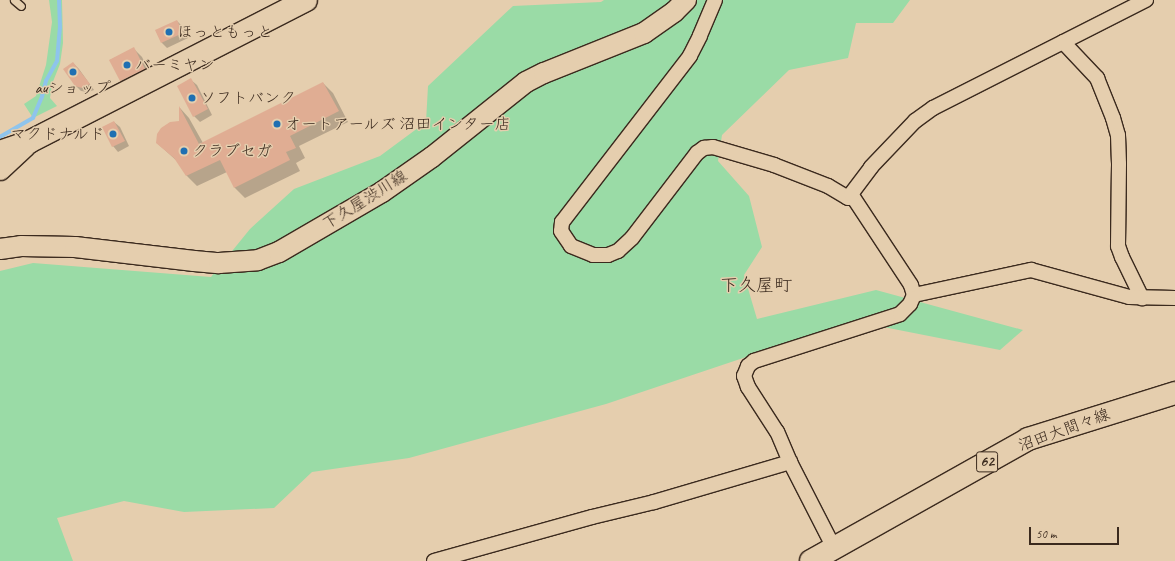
<!DOCTYPE html>
<html>
<head>
<meta charset="utf-8">
<style>
  body { margin:0 }
  #map { position:relative; width:1175px; height:561px; overflow:hidden; background:#e5ceae; font-family:Caveat,"Klee One",sans-serif }
  div>[style] { position:absolute }
  .green>* { inset:0; background:#9adba6 }
  .shadow>* { inset:0; background:#0003 }
  .stream>* { height:3.5px; margin:-1.75px; padding:0 1.75px; transform-origin:1.75px; border-radius:1.75px; background:#8ec4ec }
  .building>* { inset:0; background:#e0ad93 }
  .roads { filter:drop-shadow(1px 0 #3b2a1e) drop-shadow(-1px 0 #3b2a1e) drop-shadow(0 1px #3b2a1e) drop-shadow(0 -1px #3b2a1e) }
  .service>* { height:7px; margin:-3.5px; padding:0 3.5px; transform-origin:3.5px; border-radius:3.5px; background:#e5ceae }
  .minor>* { height:14px; margin:-7px; padding:0 7px; transform-origin:7px; border-radius:7px; background:#e5ceae }
  .secondary>* { height:20px; margin:-10px; padding:0 10px; transform-origin:10px; border-radius:10px; background:#e5ceae }
  .primary>* { height:22px; margin:-11px; padding:0 11px; transform-origin:11px; border-radius:11px; background:#e5ceae }
  .trunk>* { height:22px; margin:-11px; padding:0 11px; transform-origin:11px; border-radius:11px; background:#e5ceae }
  .dots>* { width:11px; height:11px; translate:-50% -50%; box-sizing:border-box; border:2px solid #e5ceae; border-radius:50% }
  span { translate:-50% -50%; white-space:nowrap; text-align:center; line-height:1.15; -webkit-text-stroke:3px #e5ceae; paint-order:stroke }
  .shield-label span { padding:1px 3px; background:#e5ceae; border:1px solid; border-radius:3px; -webkit-text-stroke-width:0 }
  .shield-label { font-size:15px; color:#3b2a1e; font-weight:700 }
  .poi-label { font-size:16px; color:#3b2a1e }
  .left { translate:0 -50%; text-align:left }
  .right { translate:-100% -50%; text-align:right }
  .street-label { font-size:16px; color:#3b2a1e }
  .quarter-label { font-size:18px; color:#3b2a1e }
  .scale { position:absolute; left:1029px; top:527px; width:90px; height:18px; box-sizing:border-box; border:2px solid #3b2a1e; border-top:0; padding-left:5px; font-size:12px; line-height:14px; white-space:nowrap; color:#3b2a1e; -webkit-text-stroke:3px #e5ceae; paint-order:stroke }
</style>
</head>
<body>
<div id="map">
  <div class="green">
    <div style="clip-path:polygon(49px 0,62px 0,63px 43px,60px 64px,52px 84px,50px 98px,57px 106px,33px 118px,24px 104px,36px 96px,46px 65px,52px 22px)"></div>
    <div style="clip-path:polygon(604px 0,910px 0,893px 23px,856px 23px,848px 58px,789px 70px,722px 135px,718px 161px,749px 196px,762px 247px,744px 275px,757px 319px,876px 290px,1023px 330px,1000px 350px,853px 321px,606px 404px,409px 458px,312px 472px,274px 508px,184px 512px,124px 501px,57px 518px,73px 561px,0 561px,0 271px,33px 263px,211px 277px,250px 229px,294px 189px,380px 156px,426px 122px,428px 86px,513px 6px,601px 2px)"></div>
  </div>
  <div class="shadow">
    <div style="clip-path:polygon(177px 21px,182px 26px,188px 38px,167px 48px,162px 43px,156px 31px)"></div>
    <div style="clip-path:polygon(134px 49px,142px 57px,152px 77px,129px 89px,121px 81px,110px 60px)"></div>
    <div style="clip-path:polygon(73px 63px,79px 69px,94px 90px,88px 92px,81px 91px,76px 86px)"></div>
    <div style="clip-path:polygon(191px 80px,197px 85px,212px 115px,200px 122px,194px 116px)"></div>
    <div style="clip-path:polygon(323px 83px,333px 93px,348px 122px,299px 146px,305px 158px,296px 163px,300px 171px,245px 198px,235px 188px,227px 172px,197px 186px,187px 176px,178px 162px,157px 143px,179px 122px,180px 108px,189px 118px,203px 143px)"></div>
    <div style="clip-path:polygon(114px 122px,120px 127px,129px 146px,118px 152px,113px 146px)"></div>
  </div>
  <div class="stream">
    <div style="left:0;top:137px;width:38px;rotate:-30deg"></div>
    <div style="left:33px;top:118px;width:23px;rotate:-67deg"></div>
    <div style="left:42px;top:97px;width:16px;rotate:-76deg"></div>
    <div style="left:46px;top:81px;width:23px;rotate:-61deg"></div>
    <div style="left:57px;top:61px;width:33px;rotate:-85deg"></div>
    <div style="left:60px;top:28px;width:28px;rotate:-92deg"></div>
  </div>
  <div class="building">
    <div style="clip-path:polygon(177px 20px,183px 33px,161px 43px,155px 30px)"></div>
    <div style="clip-path:polygon(134px 47px,145px 69px,120px 81px,109px 60px)"></div>
    <div style="clip-path:polygon(73px 62px,90px 84px,82px 88px,75px 86px,63px 69px)"></div>
    <div style="clip-path:polygon(191px 78px,208px 109px,193px 117px,177px 86px)"></div>
    <div style="clip-path:polygon(323px 82px,339px 111px,290px 136px,296px 148px,286px 152px,290px 160px,234px 188px,220px 160px,186px 176px,174px 158px,156px 143px,157px 134px,161px 128px,170px 122px,179px 121px,179px 106px,199px 144px)"></div>
    <div style="clip-path:polygon(114px 121px,125px 141px,112px 147px,102px 127px)"></div>
  </div>
  <div class="roads">
    <div class="service">
      <div style="left:14px;top:0;width:9px;rotate:41deg"></div>
    </div>
    <div class="minor">
      <div style="left:715px;top:0;width:39px;rotate:113deg"></div>
      <div style="left:700px;top:36px;width:22px;rotate:117deg"></div>
      <div style="left:690px;top:56px;width:210px;rotate:127.6deg"></div>
      <div style="left:562px;top:222px;width:9px;rotate:96deg"></div>
      <div style="left:561px;top:231px;width:18px;rotate:56deg"></div>
      <div style="left:571px;top:246px;width:24px;rotate:22deg"></div>
      <div style="left:593px;top:255px;width:15px"></div>
      <div style="left:608px;top:255px;width:11px;rotate:-22deg"></div>
      <div style="left:618px;top:251px;width:19px;rotate:-43deg"></div>
      <div style="left:632px;top:238px;width:107px;rotate:-52.6deg"></div>
      <div style="left:697px;top:153px;width:9px;rotate:-36deg"></div>
      <div style="left:704px;top:148px;width:9px;rotate:-6deg"></div>
      <div style="left:713px;top:147px;width:64px;rotate:16.4deg"></div>
      <div style="left:774px;top:165px;width:58px;rotate:21.3deg"></div>
      <div style="left:828px;top:186px;width:23px;rotate:31deg"></div>
      <div style="left:848px;top:198px;width:39px;rotate:-53deg"></div>
      <div style="left:871px;top:167px;width:64px;rotate:-46.3deg"></div>
      <div style="left:915px;top:121px;width:22px;rotate:-36deg"></div>
      <div style="left:933px;top:108px;width:239px;rotate:-26.9deg"></div>
      <div style="left:1063px;top:42px;width:50px;rotate:46.6deg"></div>
      <div style="left:1097px;top:78px;width:43px;rotate:68.2deg"></div>
      <div style="left:1113px;top:118px;width:18px;rotate:74deg"></div>
      <div style="left:1118px;top:135px;width:29px;rotate:88deg"></div>
      <div style="left:1119px;top:164px;width:82px;rotate:90.7deg"></div>
      <div style="left:1118px;top:246px;width:12px;rotate:70deg"></div>
      <div style="left:1122px;top:257px;width:46px;rotate:64deg"></div>
      <div style="left:914px;top:295px;width:120px;rotate:-12.1deg"></div>
      <div style="left:1031px;top:270px;width:102px;rotate:15.4deg"></div>
      <div style="left:1129px;top:297px;width:46px;rotate:1.2deg"></div>
      <div style="left:834px;top:548px;width:97px;rotate:-117.1deg"></div>
      <div style="left:790px;top:462px;width:33px;rotate:-113deg"></div>
      <div style="left:777px;top:432px;width:54px;rotate:-122.8deg"></div>
      <div style="left:748px;top:387px;width:12px;rotate:-110deg"></div>
      <div style="left:744px;top:376px;width:11px;rotate:-68deg"></div>
      <div style="left:748px;top:366px;width:8px;rotate:-40deg"></div>
      <div style="left:754px;top:361px;width:153px;rotate:-17.8deg"></div>
      <div style="left:900px;top:314px;width:14px;rotate:-45deg"></div>
      <div style="left:910px;top:304px;width:10px;rotate:-66deg"></div>
      <div style="left:914px;top:295px;width:10px;rotate:-107deg"></div>
      <div style="left:911px;top:285px;width:109px;rotate:-123.4deg"></div>
      <div style="left:434px;top:561px;width:164px;rotate:-15.6deg"></div>
      <div style="left:592px;top:517px;width:64px;rotate:-13.6deg"></div>
      <div style="left:654px;top:502px;width:142px;rotate:-16.4deg"></div>
    </div>
    <div class="secondary">
      <div style="left:0;top:249px;width:21px;rotate:-8deg"></div>
      <div style="left:21px;top:246px;width:54px;rotate:1.1deg"></div>
      <div style="left:75px;top:247px;width:120px;rotate:6.7deg"></div>
      <div style="left:194px;top:261px;width:25px;rotate:5deg"></div>
      <div style="left:219px;top:263px;width:39px;rotate:-4deg"></div>
      <div style="left:258px;top:260px;width:22px;rotate:-21deg"></div>
      <div style="left:279px;top:252px;width:119px;rotate:-30.2deg"></div>
      <div style="left:382px;top:192px;width:61px;rotate:-35deg"></div>
      <div style="left:432px;top:157px;width:120px;rotate:-38.6deg"></div>
      <div style="left:526px;top:82px;width:20px;rotate:-27deg"></div>
      <div style="left:544px;top:73px;width:108px;rotate:-21.8deg"></div>
      <div style="left:644px;top:33px;width:37px;rotate:-35deg"></div>
      <div style="left:674px;top:12px;width:17px;rotate:-45deg"></div>
    </div>
    <div class="primary">
      <div style="left:811px;top:561px;width:249px;rotate:-29.3deg"></div>
      <div style="left:1028px;top:439px;width:154px;rotate:-17.4deg"></div>
    </div>
    <div class="trunk">
      <div style="left:0;top:152px;width:31px;rotate:-19deg"></div>
      <div style="left:29px;top:142px;width:311px;rotate:-27.1deg"></div>
      <div style="left:0;top:169px;width:33px;rotate:-43deg"></div>
    </div>
  </div>
  <div class="dots">
    <div style="left:169px;top:32px;background:#1f6fb2"></div>
    <div style="left:127px;top:65px;background:#1f6fb2"></div>
    <div style="left:73px;top:72px;background:#1f6fb2"></div>
    <div style="left:192px;top:98px;background:#1f6fb2"></div>
    <div style="left:277px;top:124px;background:#1f6fb2"></div>
    <div style="left:113px;top:134px;background:#1f6fb2"></div>
    <div style="left:184px;top:151px;background:#1f6fb2"></div>
  </div>
  <div class="shield-label">
    <span style="left:987px;top:462px">62</span>
  </div>
  <div class="poi-label">
    <span class="left" style="left:177px;top:32px">ほっともっと</span>
    <span class="left" style="left:135px;top:65px">バーミヤン</span>
    <span style="left:73px;top:88px">auショップ</span>
    <span class="left" style="left:200px;top:98px">ソフトバンク</span>
    <span class="left" style="left:285px;top:124px">オートアールズ 沼田インター店</span>
    <span class="right" style="left:105px;top:134px">マクドナルド</span>
    <span class="left" style="left:192px;top:151px">クラブセガ</span>
  </div>
  <div class="street-label">
    <span style="left:365px;top:200px;rotate:-32deg">下久屋渋川線</span>
    <span style="left:1064px;top:430px;rotate:-20deg">沼田大間々線</span>
  </div>
  <div class="quarter-label">
    <span style="left:756px;top:285px">下久屋町</span>
  </div>
  <div class="scale">50 m</div>
</div>
</body>
</html>
